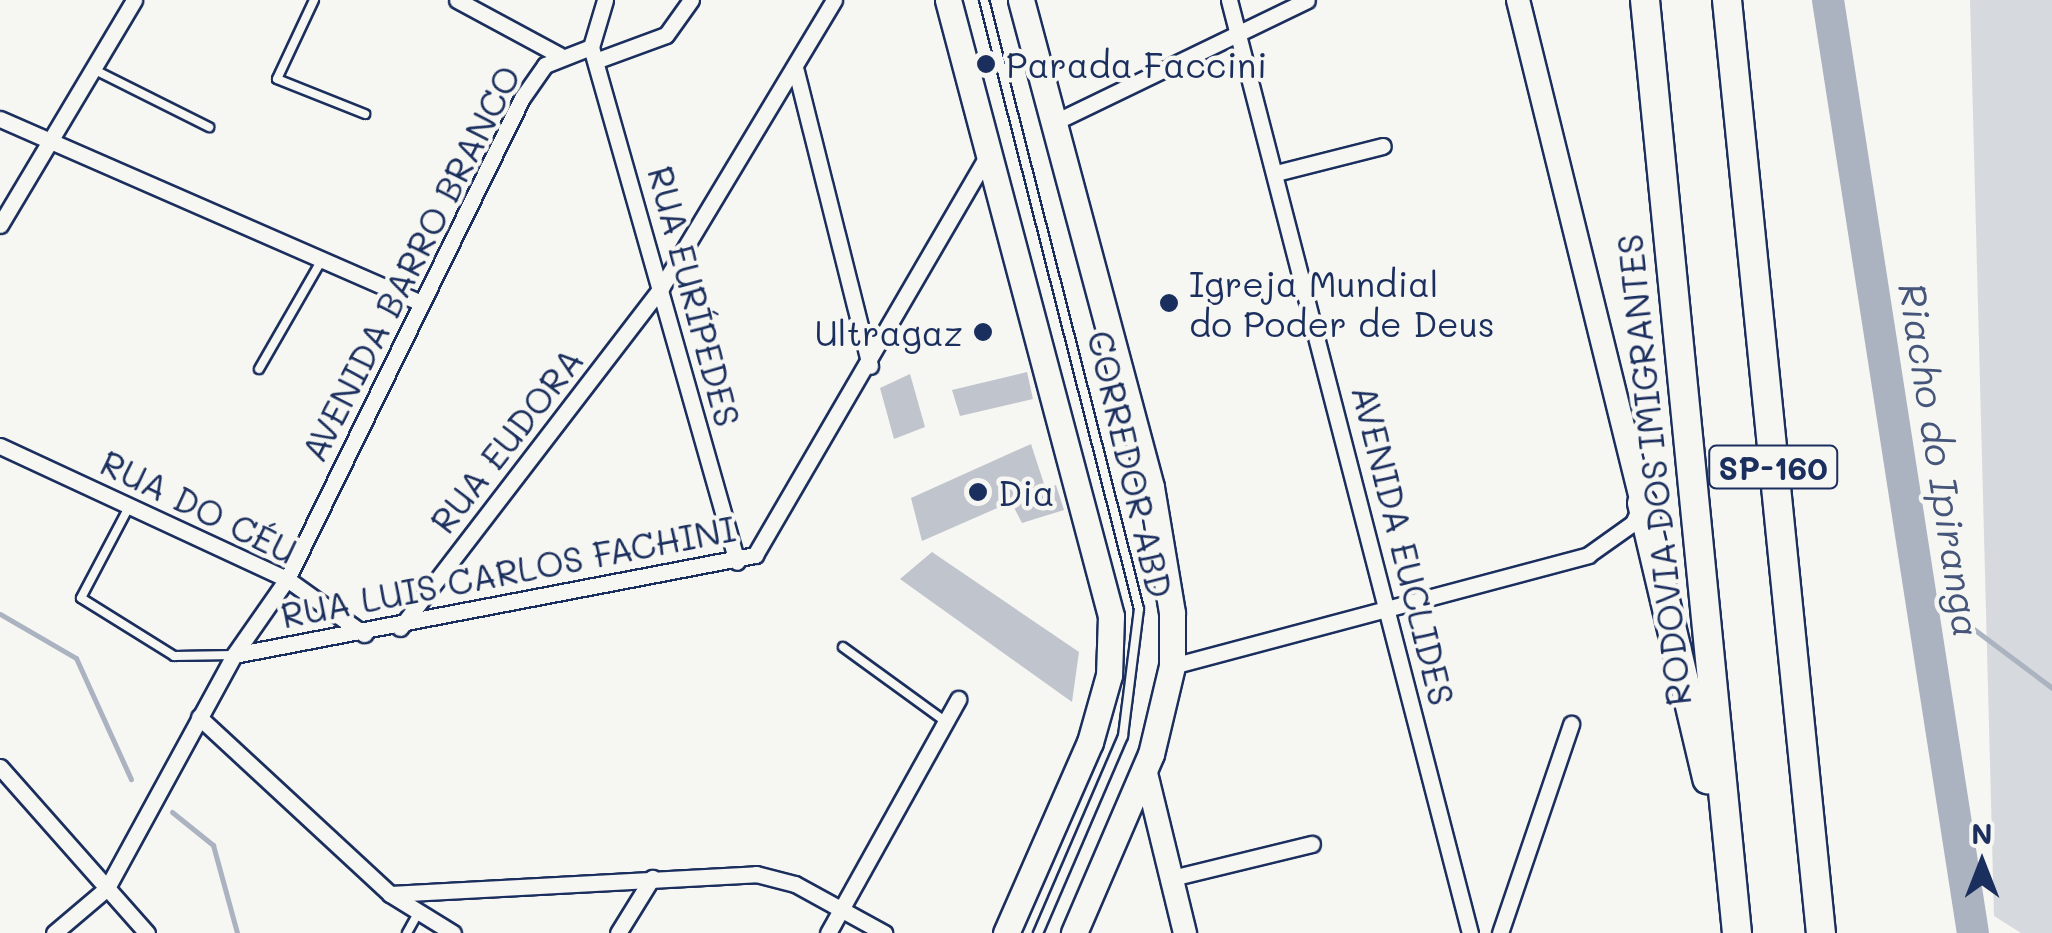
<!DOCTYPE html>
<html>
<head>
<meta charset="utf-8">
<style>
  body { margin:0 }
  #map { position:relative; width:2052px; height:933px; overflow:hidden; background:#f6f6f2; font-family:Mali,sans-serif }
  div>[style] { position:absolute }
  .green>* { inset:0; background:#d6d9dd }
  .stream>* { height:5px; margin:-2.5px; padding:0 2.5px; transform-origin:2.5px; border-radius:2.5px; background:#abb2c0 }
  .river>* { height:32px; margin:-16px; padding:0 16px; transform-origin:16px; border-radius:16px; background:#abb2c0 }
  .building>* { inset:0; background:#c0c4cd }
  .roads { filter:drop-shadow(2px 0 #1b2f5e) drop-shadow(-2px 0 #1b2f5e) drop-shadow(0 2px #1b2f5e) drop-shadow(0 -2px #1b2f5e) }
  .lane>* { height:8px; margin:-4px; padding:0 4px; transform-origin:4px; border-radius:4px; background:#f6f6f2 }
  .street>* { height:15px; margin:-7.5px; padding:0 7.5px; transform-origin:7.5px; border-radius:7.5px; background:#f6f6f2 }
  .secondary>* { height:22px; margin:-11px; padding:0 11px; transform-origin:11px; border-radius:11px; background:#f6f6f2 }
  .primary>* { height:25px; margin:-12.5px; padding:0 12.5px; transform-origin:12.5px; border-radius:12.5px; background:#f6f6f2 }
  .highway>* { height:28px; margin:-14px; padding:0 14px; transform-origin:14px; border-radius:14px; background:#f6f6f2 }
  .dots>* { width:28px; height:28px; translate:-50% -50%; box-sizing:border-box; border:5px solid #f6f6f2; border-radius:50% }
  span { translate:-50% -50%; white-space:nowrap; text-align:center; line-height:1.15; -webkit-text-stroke:9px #f6f6f2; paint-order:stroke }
  .shield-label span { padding:2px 8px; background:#f6f6f2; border:2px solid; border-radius:8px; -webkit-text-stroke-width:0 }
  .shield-label { font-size:32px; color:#1b2f5e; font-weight:700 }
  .poi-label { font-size:35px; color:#1b2f5e }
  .left { translate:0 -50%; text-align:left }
  .right { translate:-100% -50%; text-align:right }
  .street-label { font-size:35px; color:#1b2f5e }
  .water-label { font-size:38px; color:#46567b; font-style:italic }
  .north { position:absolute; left:1932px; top:813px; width:100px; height:100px; -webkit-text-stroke:8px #f6f6f2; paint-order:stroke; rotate:0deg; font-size:28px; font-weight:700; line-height:40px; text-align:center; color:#1b2f5e }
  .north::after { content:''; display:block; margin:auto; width:35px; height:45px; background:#1b2f5e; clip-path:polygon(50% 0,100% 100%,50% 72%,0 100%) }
</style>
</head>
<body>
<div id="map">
  <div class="green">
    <div style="clip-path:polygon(1970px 0,2052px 0,2052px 933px,2021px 933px,1994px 916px)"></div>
  </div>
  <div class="stream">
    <div style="left:1919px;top:588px;width:166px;rotate:36.9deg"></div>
    <div style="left:0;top:614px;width:88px;rotate:30.1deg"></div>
    <div style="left:76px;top:658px;width:133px;rotate:65.6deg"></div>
    <div style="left:172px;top:812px;width:53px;rotate:38.8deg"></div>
    <div style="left:213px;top:845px;width:91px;rotate:74.7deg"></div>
  </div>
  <div class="river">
    <div style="left:1828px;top:0;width:944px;rotate:81.17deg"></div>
  </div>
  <div class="building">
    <div style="clip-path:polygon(1027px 372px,1033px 399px,960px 416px,952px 390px)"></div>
    <div style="clip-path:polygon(910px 374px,925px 427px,894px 439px,880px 388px)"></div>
    <div style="clip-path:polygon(1031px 444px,1046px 490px,1056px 485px,1064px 510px,1022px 523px,1011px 502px,922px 541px,911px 498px)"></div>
    <div style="clip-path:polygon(932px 552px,1079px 652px,1072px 702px,900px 579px)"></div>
  </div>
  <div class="roads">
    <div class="lane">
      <div style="left:314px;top:0;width:87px;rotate:115.1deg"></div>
      <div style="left:277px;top:79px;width:95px;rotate:21.7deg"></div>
      <div style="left:984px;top:0;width:628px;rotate:75.72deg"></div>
      <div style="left:1139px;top:609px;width:128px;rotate:97.2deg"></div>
      <div style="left:1123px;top:736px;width:215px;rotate:113.3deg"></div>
      <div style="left:93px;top:69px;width:130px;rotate:26.6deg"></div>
      <div style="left:259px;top:369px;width:125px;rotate:-60.1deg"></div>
      <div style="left:130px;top:505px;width:105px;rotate:117.8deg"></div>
      <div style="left:81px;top:598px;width:110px;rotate:31.9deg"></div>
      <div style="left:174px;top:656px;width:60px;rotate:-1deg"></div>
      <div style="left:843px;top:647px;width:126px;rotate:36deg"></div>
      <div style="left:407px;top:933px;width:25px;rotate:-61deg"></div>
    </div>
    <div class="street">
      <div style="left:457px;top:0;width:116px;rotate:28.3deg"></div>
      <div style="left:1229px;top:0;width:964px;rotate:75.52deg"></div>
      <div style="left:591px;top:47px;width:535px;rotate:74.17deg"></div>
      <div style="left:598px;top:60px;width:72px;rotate:-20.2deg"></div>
      <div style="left:666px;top:35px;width:43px;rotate:-54.5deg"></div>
      <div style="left:796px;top:71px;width:304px;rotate:75.9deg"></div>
      <div style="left:0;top:119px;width:455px;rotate:23.6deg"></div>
      <div style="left:1053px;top:123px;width:282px;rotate:-25.8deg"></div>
      <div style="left:1276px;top:173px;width:110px;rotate:-14.2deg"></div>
      <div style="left:0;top:225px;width:262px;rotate:-59.2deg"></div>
      <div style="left:0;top:446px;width:316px;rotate:24.9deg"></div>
      <div style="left:287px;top:579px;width:95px;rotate:35.5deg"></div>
      <div style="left:400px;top:628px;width:429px;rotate:-52.5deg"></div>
      <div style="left:661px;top:288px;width:336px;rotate:-59deg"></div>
      <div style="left:234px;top:655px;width:531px;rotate:-10.87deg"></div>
      <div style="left:755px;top:555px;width:459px;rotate:-59.8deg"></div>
      <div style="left:1172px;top:666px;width:431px;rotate:-14.9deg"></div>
      <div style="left:1588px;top:555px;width:55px;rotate:-35.4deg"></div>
      <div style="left:1633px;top:523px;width:20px;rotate:-66deg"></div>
      <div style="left:199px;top:717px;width:260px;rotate:42.8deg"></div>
      <div style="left:390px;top:894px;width:74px;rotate:31.8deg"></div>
      <div style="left:0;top:767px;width:222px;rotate:48.5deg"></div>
      <div style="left:1172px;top:878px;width:144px;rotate:-13.7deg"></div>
      <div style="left:390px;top:894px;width:367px;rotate:-3.1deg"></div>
      <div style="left:756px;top:874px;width:40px;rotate:14.4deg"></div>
      <div style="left:795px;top:884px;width:102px;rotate:28.8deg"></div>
      <div style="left:54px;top:933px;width:70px;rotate:-40.3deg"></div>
      <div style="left:107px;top:888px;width:265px;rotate:-61.4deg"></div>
      <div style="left:234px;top:655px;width:93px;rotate:-55.1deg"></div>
      <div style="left:287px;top:579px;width:535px;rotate:-63.96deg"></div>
      <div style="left:522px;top:98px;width:40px;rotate:-55.1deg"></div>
      <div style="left:545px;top:65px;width:49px;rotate:-21.4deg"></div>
      <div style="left:591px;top:47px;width:49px;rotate:-73.4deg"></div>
      <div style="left:618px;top:933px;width:65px;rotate:-58.3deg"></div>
      <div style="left:828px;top:933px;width:268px;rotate:-60.9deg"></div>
      <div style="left:1500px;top:933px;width:221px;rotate:-71.2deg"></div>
    </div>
    <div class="secondary">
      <div style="left:1518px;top:0;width:518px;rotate:76.15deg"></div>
      <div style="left:1145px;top:769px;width:169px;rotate:76.3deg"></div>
    </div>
    <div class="primary">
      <div style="left:948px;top:0;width:637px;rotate:75.18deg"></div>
      <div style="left:1111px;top:616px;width:59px;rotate:91.9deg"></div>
      <div style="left:1109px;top:675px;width:70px;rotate:105.8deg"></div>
      <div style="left:1090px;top:742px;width:209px;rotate:113.7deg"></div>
      <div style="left:1021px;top:0;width:504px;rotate:75.05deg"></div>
      <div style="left:1151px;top:487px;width:128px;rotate:80.5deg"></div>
      <div style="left:1172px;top:613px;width:53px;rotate:90deg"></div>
      <div style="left:1172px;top:666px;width:90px;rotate:103.4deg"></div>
      <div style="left:1151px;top:754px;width:195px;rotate:113.3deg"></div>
    </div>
    <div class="highway">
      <div style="left:1645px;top:0;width:938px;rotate:84.37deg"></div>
      <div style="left:1727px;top:0;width:938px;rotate:84.25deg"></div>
      <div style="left:1642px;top:503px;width:284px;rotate:76.7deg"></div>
    </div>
  </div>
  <div class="dots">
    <div style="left:986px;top:64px;background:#1b2f5e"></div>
    <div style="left:1169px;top:303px;background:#1b2f5e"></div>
    <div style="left:983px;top:332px;background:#1b2f5e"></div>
    <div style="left:978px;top:492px;background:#1b2f5e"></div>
  </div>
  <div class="shield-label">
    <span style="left:1773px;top:467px">SP-160</span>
  </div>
  <div class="poi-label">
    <span class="left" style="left:1006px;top:64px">Parada Faccini</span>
    <span class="left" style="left:1189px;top:303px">Igreja Mundial<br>do Poder de Deus</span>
    <span class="right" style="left:963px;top:332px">Ultragaz</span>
    <span class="left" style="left:998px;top:492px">Dia</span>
  </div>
  <div class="street-label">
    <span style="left:410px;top:263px;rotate:-63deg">AVENIDA BARRO BRANCO</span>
    <span style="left:695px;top:296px;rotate:75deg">RUA EURÍPEDES</span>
    <span style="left:506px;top:440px;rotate:-52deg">RUA EUDORA</span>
    <span style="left:1131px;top:464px;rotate:77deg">CORREDOR ABD</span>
    <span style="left:1653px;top:470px;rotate:-96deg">RODOVIA DOS IMIGRANTES</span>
    <span style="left:199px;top:506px;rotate:26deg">RUA DO CÉU</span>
    <span style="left:1404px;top:545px;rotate:76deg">AVENIDA EUCLIDES</span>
    <span style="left:508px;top:571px;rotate:-11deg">RUA LUIS CARLOS FACHINI</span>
  </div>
  <div class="water-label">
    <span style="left:1940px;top:460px;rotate:81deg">Riacho do Ipiranga</span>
  </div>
  <div class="north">N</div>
</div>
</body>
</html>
